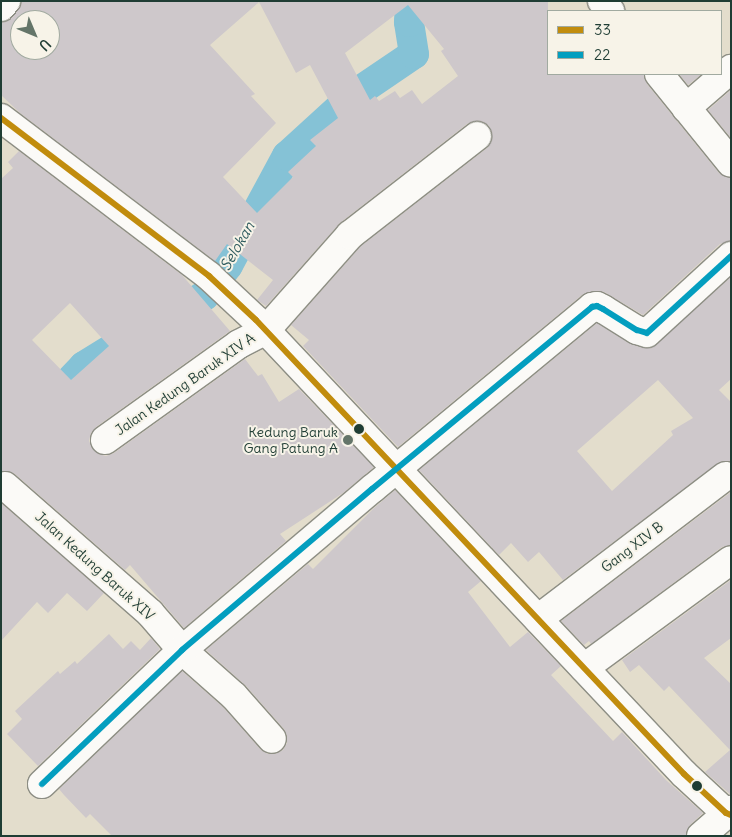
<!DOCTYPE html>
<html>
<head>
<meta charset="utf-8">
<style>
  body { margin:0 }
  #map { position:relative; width:732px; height:837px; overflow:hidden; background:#e3ddcc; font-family:Delius,sans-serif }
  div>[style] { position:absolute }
  .canal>* { height:30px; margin:-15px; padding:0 15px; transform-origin:15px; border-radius:15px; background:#85c2d6 }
  .building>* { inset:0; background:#cec8cb }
  .roads { filter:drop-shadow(1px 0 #8d8e84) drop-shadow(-1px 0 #8d8e84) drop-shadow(0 1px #8d8e84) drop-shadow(0 -1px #8d8e84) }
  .minor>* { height:28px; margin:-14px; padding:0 14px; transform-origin:14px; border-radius:14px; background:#fbfaf7 }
  .bus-1>* { height:6px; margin:-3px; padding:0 3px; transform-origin:3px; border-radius:3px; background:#c18c0d }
  .bus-2>* { height:6px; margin:-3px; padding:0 3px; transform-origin:3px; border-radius:3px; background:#039ebf }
  .dots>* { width:14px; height:14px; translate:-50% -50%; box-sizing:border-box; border:2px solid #f7f3e8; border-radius:50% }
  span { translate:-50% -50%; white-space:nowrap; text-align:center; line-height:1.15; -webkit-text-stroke:4px #f7f3e8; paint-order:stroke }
  .street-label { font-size:14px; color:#1f3d34 }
  .poi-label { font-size:14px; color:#1f3d34 }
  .right { translate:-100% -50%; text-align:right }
  .water-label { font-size:15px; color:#2e5b5e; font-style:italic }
  .frame { position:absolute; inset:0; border:2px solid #1f3d34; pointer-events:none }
  .legend { position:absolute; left:547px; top:10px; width:175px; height:65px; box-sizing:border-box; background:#f7f3e8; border:1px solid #a1aaa0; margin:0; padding:6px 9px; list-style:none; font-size:15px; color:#1f3d34 }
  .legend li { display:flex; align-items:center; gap:10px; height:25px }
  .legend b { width:25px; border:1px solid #a1aaa0 }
  .north { position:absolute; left:10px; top:10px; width:50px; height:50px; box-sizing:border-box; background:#f7f3e8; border:1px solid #a1aaa0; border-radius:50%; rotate:135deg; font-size:14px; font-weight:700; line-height:20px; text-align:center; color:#1f3d34 }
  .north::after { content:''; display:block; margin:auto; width:18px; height:22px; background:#647569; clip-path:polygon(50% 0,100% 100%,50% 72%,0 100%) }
</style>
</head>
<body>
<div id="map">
  <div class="canal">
    <div style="left:167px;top:317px;width:43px;rotate:-29.6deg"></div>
    <div style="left:204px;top:296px;width:39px;rotate:-52deg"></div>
    <div style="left:228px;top:265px;width:124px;rotate:-61.6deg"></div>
    <div style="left:287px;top:156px;width:92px;rotate:-42.4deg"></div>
    <div style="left:355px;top:94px;width:71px;rotate:-34.1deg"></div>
    <div style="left:414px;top:54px;width:32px;rotate:-99deg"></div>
    <div style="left:409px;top:22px;width:21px;rotate:-87deg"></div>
    <div style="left:43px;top:409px;width:59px;rotate:-46.4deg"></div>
    <div style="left:84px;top:366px;width:49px;rotate:-31.8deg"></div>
  </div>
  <div class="building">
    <div style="clip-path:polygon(evenodd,21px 1px,548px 1px,548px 74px,644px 74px,647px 84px,719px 173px,731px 178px,731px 241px,720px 244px,643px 315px,604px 292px,594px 291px,582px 295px,398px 447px,303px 346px,309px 340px,291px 325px,361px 246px,487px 148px,491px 142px,492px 134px,489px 126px,483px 122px,475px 121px,467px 124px,340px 223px,266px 306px,257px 300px,273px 280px,227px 244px,215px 261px,20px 113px,1px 95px,1px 22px,13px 17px,21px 1px,259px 2px,296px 73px,310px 65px,338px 118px,310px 140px,316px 146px,288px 172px,293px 177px,257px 213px,223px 177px,276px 123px,251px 96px,255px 94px,210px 45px,259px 2px,21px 1px,408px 5px,444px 49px,441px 51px,458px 76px,422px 104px,412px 90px,400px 98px,395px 91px,379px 101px,375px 96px,370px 100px,345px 53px,408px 5px,21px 1px,20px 20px,50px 20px,50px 50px,20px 50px,20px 20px)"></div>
    <div style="clip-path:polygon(679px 74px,702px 74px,688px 85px)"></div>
    <div style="clip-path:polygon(731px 90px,731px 138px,708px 110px)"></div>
    <div style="clip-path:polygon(evenodd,19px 151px,182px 275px,230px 331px,96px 427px,91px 433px,89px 441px,93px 449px,99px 454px,106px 456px,114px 453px,245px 359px,258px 376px,262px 374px,279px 402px,299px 389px,374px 467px,343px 493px,280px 534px,286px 541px,184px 628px,130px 565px,125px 570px,15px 474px,8px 471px,1px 471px,1px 179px,13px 168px,8px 162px,19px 151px,70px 303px,109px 346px,71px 380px,32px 340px,70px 303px)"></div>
    <div style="clip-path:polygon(evenodd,731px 277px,731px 379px,719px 390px,731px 402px,731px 461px,724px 461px,717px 464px,563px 580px,539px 552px,528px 562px,511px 543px,499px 555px,419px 470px,597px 323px,629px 343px,651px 348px,731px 277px,658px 380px,693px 418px,671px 431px,673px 435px,612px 491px,577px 451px,658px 380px)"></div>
    <div style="clip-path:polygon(395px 490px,481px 581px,468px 592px,510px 647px,528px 632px,561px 666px,551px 675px,613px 741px,622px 732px,666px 780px,703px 813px,690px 825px,686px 836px,112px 836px,90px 814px,86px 818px,64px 795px,59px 789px,182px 671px,223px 707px,261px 750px,268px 754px,275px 754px,283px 750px,287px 743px,287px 736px,284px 729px,246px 686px,206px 650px,308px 564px,313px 569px,373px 509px)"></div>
    <div style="clip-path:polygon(731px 492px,731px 545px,722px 547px,591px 644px,589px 641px,584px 645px,561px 621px)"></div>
    <div style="clip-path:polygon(1px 503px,104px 593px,87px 611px,67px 593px,48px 613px,37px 602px,1px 641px)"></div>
    <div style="clip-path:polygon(731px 580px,731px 638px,704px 658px,731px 684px,731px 795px,705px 772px,730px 750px,669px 686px,664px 691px,639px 665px,630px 672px,622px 660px)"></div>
    <div style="clip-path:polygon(109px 634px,123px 649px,131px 641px,140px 650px,151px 638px,160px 649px,38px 766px,7px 734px,22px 719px,15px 711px,58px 671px,60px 674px,75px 661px,77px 664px)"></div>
  </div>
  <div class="roads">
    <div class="minor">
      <div style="left:602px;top:1px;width:13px;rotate:51deg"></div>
      <div style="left:1px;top:7px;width:8px;rotate:-50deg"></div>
      <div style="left:659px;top:74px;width:114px;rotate:51deg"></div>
      <div style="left:686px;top:108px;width:60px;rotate:-40.9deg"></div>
      <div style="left:1px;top:118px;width:261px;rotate:37.2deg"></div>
      <div style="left:209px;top:276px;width:64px;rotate:43.1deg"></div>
      <div style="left:256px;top:320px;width:624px;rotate:46.69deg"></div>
      <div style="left:684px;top:774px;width:57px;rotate:42.9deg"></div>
      <div style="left:726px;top:813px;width:5px;rotate:22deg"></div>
      <div style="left:105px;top:440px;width:165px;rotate:-35.6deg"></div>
      <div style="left:239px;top:344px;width:30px;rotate:-27deg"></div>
      <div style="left:266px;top:330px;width:127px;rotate:-48.5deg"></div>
      <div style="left:350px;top:235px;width:161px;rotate:-37.9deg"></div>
      <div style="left:5px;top:486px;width:193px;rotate:41.2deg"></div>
      <div style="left:150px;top:613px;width:49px;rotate:49.1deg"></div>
      <div style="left:182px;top:650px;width:69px;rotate:41.5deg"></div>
      <div style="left:234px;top:696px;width:57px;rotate:48.5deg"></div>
      <div style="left:538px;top:619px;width:236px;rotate:-37.3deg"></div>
      <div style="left:584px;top:668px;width:182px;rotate:-36.3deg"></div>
      <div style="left:42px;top:784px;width:194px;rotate:-43.7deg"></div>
      <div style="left:182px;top:650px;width:249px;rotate:-40.3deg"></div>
      <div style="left:372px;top:489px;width:286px;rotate:-39.6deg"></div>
      <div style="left:592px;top:307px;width:5px;rotate:-11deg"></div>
      <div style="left:597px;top:306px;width:7px;rotate:27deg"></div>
      <div style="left:603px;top:309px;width:40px;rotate:32deg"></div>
      <div style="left:637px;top:330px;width:10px;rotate:17deg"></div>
      <div style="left:647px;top:333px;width:114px;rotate:-42.5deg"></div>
      <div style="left:701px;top:836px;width:40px;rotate:-41deg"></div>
    </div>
  </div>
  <div class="bus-1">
    <div style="left:1px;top:118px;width:261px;rotate:37.2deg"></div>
    <div style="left:209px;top:276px;width:64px;rotate:43.1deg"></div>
    <div style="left:256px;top:320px;width:624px;rotate:46.69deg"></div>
    <div style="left:684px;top:774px;width:57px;rotate:42.9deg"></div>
    <div style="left:726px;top:813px;width:5px;rotate:22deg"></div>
  </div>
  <div class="bus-2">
    <div style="left:42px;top:784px;width:194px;rotate:-43.7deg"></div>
    <div style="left:182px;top:650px;width:249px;rotate:-40.3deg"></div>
    <div style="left:372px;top:489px;width:286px;rotate:-39.6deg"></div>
    <div style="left:592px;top:307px;width:5px;rotate:-11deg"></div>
    <div style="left:597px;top:306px;width:7px;rotate:27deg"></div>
    <div style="left:603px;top:309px;width:40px;rotate:32deg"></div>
    <div style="left:637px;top:330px;width:10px;rotate:17deg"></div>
    <div style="left:647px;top:333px;width:114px;rotate:-42.5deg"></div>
  </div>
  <div class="dots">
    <div style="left:359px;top:429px;background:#1f3d34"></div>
    <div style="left:348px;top:440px;background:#647569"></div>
    <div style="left:697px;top:786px;background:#1f3d34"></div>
  </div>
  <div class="street-label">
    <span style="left:185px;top:384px;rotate:-35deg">Jalan Kedung Baruk XIV A</span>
    <span style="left:632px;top:547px;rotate:-37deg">Gang XIV B</span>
    <span style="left:95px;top:566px;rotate:42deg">Jalan Kedung Baruk XIV</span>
  </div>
  <div class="poi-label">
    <span class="right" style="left:338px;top:440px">Kedung Baruk<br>Gang Patung A</span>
  </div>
  <div class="water-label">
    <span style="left:237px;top:246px;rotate:-60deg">Selokan</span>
  </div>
  <div class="frame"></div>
  <ul class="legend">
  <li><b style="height:6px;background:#c18c0d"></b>33</li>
  <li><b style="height:6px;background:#039ebf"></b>22</li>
  </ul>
  <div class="north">U</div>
</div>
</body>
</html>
